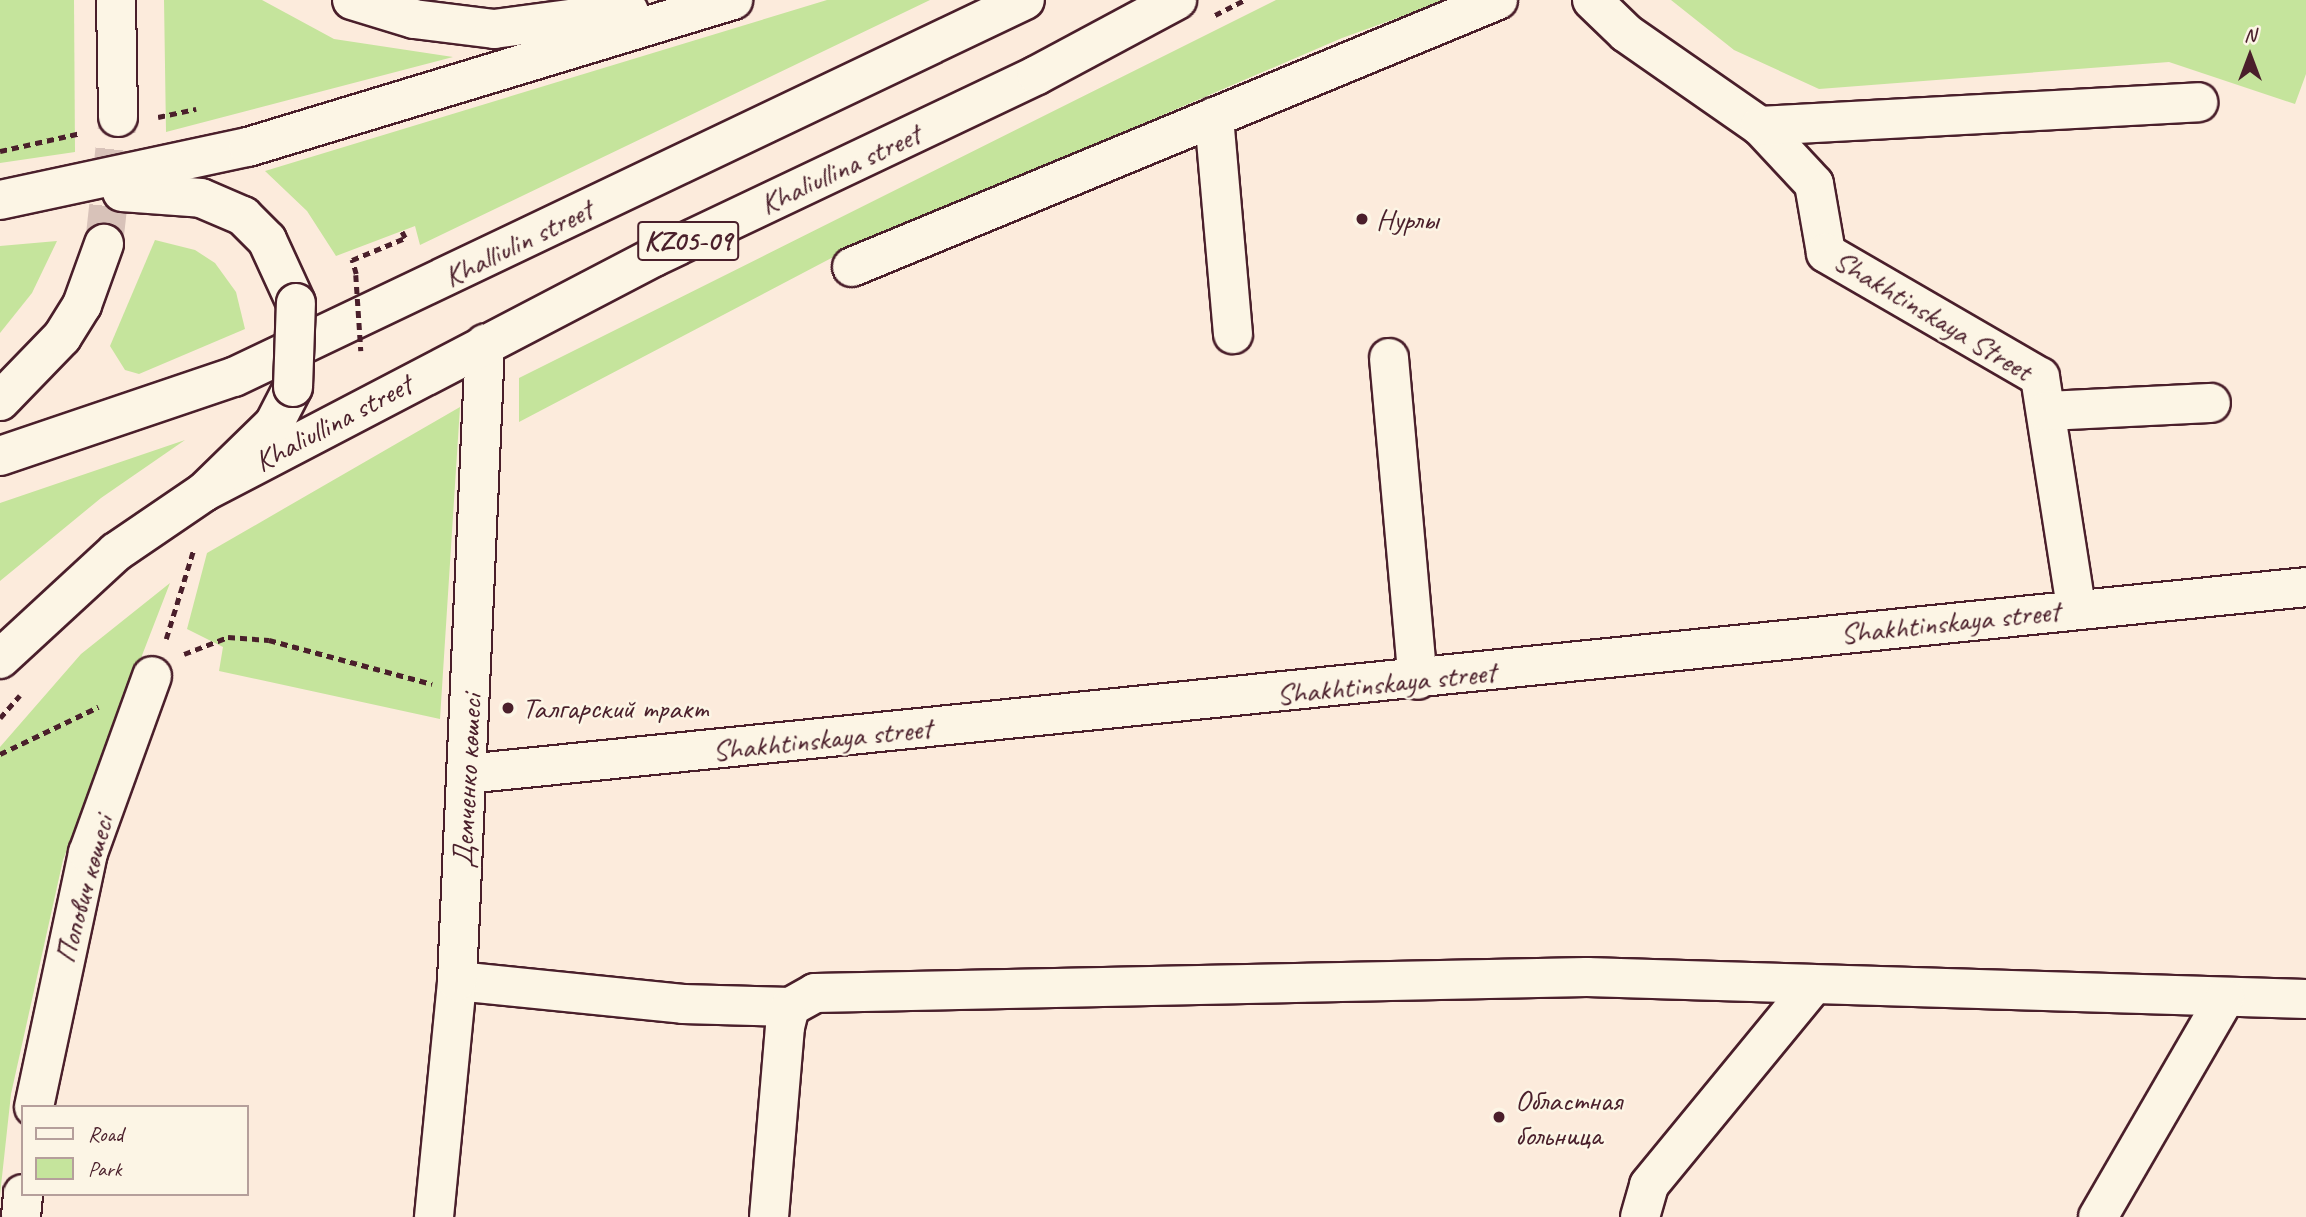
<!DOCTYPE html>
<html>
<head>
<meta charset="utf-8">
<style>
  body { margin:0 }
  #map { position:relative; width:2306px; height:1217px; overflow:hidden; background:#fcebdc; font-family:Caveat,sans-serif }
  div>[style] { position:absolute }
  .green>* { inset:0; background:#c5e49c }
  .major-tunnel>* { height:38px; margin-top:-19px; transform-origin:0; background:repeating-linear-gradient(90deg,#d8c2b9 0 38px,transparent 0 57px) }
  .path>* { height:4.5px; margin-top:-2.25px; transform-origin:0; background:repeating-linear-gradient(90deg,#4a1f2b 0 7px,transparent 0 12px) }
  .roads { filter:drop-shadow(2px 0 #4a1f2b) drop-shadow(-2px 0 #4a1f2b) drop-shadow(0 2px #4a1f2b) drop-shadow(0 -2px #4a1f2b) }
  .minor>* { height:38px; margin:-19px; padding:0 19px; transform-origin:19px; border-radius:19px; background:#fcf5e5 }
  .major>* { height:38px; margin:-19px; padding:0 19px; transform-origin:19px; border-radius:19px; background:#fcf5e5 }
  .path-bridge>* { height:4.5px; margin-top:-2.25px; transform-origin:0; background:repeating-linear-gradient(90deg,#4a1f2b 0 7px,transparent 0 12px) }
  .bridges { filter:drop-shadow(2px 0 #4a1f2b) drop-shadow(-2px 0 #4a1f2b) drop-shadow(0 2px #4a1f2b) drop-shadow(0 -2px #4a1f2b) }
  .major-bridge>* { height:38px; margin:-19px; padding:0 19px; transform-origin:19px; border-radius:19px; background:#fcf5e5 }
  .dots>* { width:19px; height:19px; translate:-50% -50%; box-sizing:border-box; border:4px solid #fcf5e5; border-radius:50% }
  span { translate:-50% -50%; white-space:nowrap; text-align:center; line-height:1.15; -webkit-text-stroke:5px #fcf5e5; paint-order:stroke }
  .shield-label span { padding:2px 5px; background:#fcf5e5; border:2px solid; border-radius:5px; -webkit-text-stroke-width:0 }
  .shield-label { font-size:28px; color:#4a1f2b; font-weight:700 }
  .street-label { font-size:30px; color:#4a1f2b }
  .poi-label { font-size:30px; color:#4a1f2b }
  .left { translate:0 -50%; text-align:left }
  .legend { position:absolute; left:21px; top:1105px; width:228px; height:91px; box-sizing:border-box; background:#fcf5e5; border:2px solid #b59f9b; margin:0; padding:9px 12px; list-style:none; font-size:21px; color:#4a1f2b }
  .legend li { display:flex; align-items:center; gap:14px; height:35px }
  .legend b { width:35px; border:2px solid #b59f9b }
  .north { position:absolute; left:2215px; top:21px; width:70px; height:70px; -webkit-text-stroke:5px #fcf5e5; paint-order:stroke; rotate:0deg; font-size:19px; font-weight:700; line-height:28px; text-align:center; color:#4a1f2b }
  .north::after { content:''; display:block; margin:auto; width:24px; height:32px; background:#4a1f2b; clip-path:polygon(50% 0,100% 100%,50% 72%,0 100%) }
</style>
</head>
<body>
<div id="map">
  <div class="green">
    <div style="clip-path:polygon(0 0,74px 0,75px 152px,0 163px)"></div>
    <div style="clip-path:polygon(164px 0,262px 0,334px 39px,453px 57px,166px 132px)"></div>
    <div style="clip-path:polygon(827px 0,930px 0,420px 245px,415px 226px,336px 256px,307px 211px,265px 171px)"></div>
    <div style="clip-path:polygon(1276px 0,1447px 0,1342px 38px,841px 253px,519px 422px,519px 378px)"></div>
    <div style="clip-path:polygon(1671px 0,2306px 0,2306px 74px,2295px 104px,2169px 62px,1819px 89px,1734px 50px)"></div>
    <div style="clip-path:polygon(155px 240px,195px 250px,215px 263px,236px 292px,245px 329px,139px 374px,125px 370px,110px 346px)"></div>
    <div style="clip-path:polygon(57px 241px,32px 293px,0 333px,0 246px)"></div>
    <div style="clip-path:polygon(460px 407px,440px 719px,219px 671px,223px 647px,187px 629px,207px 553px)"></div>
    <div style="clip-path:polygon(185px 440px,101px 498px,0 581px,0 503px)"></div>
    <div style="clip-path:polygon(170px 583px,63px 860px,11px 1094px,0 1195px,0 747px,81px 654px)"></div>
  </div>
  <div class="major-tunnel">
    <div style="left:104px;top:244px;width:128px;rotate:-83.7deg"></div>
  </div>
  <div class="path">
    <div style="left:1215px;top:15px;width:33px;rotate:-27deg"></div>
    <div style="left:158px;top:117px;width:39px;rotate:-12deg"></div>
    <div style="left:0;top:151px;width:83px;rotate:-12.5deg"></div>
    <div style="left:356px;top:274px;width:15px;rotate:-106deg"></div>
    <div style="left:352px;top:260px;width:57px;rotate:-22.5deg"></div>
    <div style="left:405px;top:238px;width:7px;rotate:-117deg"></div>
    <div style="left:166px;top:639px;width:92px;rotate:-72.9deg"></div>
    <div style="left:184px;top:654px;width:47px;rotate:-21.1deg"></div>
    <div style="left:228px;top:637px;width:41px;rotate:4.2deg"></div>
    <div style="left:269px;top:640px;width:169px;rotate:15.1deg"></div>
    <div style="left:0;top:718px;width:30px;rotate:-49deg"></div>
    <div style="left:0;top:754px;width:109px;rotate:-25.6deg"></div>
  </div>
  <div class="roads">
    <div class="minor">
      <div style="left:1592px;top:0;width:47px;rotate:44.1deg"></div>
      <div style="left:1626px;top:33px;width:163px;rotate:34.8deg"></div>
      <div style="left:1760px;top:126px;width:79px;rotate:47deg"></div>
      <div style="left:1814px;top:184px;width:70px;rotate:80.1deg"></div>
      <div style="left:1826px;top:253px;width:247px;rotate:30.1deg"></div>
      <div style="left:2040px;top:377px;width:234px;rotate:81.1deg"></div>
      <div style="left:1214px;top:117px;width:218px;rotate:85deg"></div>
      <div style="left:1760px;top:126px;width:439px;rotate:-3.1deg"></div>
      <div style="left:852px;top:267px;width:699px;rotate:-22.46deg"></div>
      <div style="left:1389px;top:358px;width:323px;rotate:84.9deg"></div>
      <div style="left:2046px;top:411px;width:165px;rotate:-2.8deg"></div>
      <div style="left:466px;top:774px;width:1849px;rotate:-5.8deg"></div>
      <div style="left:457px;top:981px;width:227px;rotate:5.8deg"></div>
      <div style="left:683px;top:1004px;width:107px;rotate:1.6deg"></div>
      <div style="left:34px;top:1107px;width:260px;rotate:-78deg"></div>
      <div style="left:88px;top:853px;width:188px;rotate:-70.1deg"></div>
      <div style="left:21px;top:1217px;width:23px;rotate:-85deg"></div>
      <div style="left:434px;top:1217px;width:237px;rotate:-84.4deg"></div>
      <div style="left:457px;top:981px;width:638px;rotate:-87.48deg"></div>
      <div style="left:769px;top:1217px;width:191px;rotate:-85.2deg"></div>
      <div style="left:785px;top:1027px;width:21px;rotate:-76deg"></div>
      <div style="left:790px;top:1007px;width:29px;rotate:-29deg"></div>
      <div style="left:815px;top:993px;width:772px;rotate:-1.19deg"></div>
      <div style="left:1587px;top:977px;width:719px;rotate:1.75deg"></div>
      <div style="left:1640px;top:1217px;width:33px;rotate:-74deg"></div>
      <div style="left:1649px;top:1185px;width:255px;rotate:-50.6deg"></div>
      <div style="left:2098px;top:1217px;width:253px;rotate:-59.9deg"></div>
    </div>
    <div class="major">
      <div style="left:116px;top:0;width:117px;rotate:89deg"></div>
      <div style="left:352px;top:0;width:65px;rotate:17deg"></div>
      <div style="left:414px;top:19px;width:81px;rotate:7.1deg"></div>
      <div style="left:494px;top:29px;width:136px;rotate:-7.6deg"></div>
      <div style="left:122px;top:192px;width:79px;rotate:4.3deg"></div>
      <div style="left:201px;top:198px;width:46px;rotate:23.2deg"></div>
      <div style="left:243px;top:216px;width:34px;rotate:45deg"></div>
      <div style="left:267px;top:240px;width:69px;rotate:65.3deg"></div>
      <div style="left:0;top:200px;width:254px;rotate:-12.1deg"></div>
      <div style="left:248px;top:147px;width:507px;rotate:-16.86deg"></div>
      <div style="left:0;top:401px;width:89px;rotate:-45.9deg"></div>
      <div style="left:62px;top:337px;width:38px;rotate:-58deg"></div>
      <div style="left:82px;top:305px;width:65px;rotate:-70.2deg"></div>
      <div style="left:0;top:456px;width:247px;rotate:-18.7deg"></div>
      <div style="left:234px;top:377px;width:876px;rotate:-25.48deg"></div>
      <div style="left:204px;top:492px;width:508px;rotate:-27.57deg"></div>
      <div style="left:654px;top:257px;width:424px;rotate:-25.4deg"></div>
      <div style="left:1037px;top:75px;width:159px;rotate:-28.2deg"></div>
      <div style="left:0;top:659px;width:158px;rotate:-42.7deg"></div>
      <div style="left:116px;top:552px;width:107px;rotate:-34.3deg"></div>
      <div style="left:204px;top:492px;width:98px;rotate:-44.2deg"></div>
      <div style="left:274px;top:424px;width:42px;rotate:-62.8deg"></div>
    </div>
  </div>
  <div class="path-bridge">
    <div style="left:356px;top:275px;width:76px;rotate:86.2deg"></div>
  </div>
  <div class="bridges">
    <div class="major-bridge">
      <div style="left:293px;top:387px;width:84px;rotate:-88deg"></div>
    </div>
  </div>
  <div class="dots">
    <div style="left:1362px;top:219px;background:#4a1f2b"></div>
    <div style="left:508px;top:708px;background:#4a1f2b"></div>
    <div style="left:1499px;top:1117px;background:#4a1f2b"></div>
  </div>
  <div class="shield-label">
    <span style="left:688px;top:241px">KZ05-09</span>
  </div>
  <div class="street-label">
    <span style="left:840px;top:169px;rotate:-25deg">Khaliullina street</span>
    <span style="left:518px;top:243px;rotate:-26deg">Khalliulin street</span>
    <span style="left:1933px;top:315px;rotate:31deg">Shakhtinskaya Street</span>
    <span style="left:333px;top:423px;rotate:-28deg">Khaliullina street</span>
    <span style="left:1950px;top:622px;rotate:-6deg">Shakhtinskaya street</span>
    <span style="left:1386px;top:683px;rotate:-6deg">Shakhtinskaya street</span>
    <span style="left:822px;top:739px;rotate:-6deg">Shakhtinskaya street</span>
    <span style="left:467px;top:781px;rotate:-87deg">Демченко көшесі</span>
    <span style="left:84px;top:889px;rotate:-75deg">Попович көшесі</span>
  </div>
  <div class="poi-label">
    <span class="left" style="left:1376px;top:219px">Нурлы</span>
    <span class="left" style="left:522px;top:708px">Талгарский тракт</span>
    <span class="left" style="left:1515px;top:1117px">Областная<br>больница</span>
  </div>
  <ul class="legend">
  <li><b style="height:9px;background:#fcf5e5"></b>Road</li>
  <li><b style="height:19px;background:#c5e49c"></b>Park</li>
  </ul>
  <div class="north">N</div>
</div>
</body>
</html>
